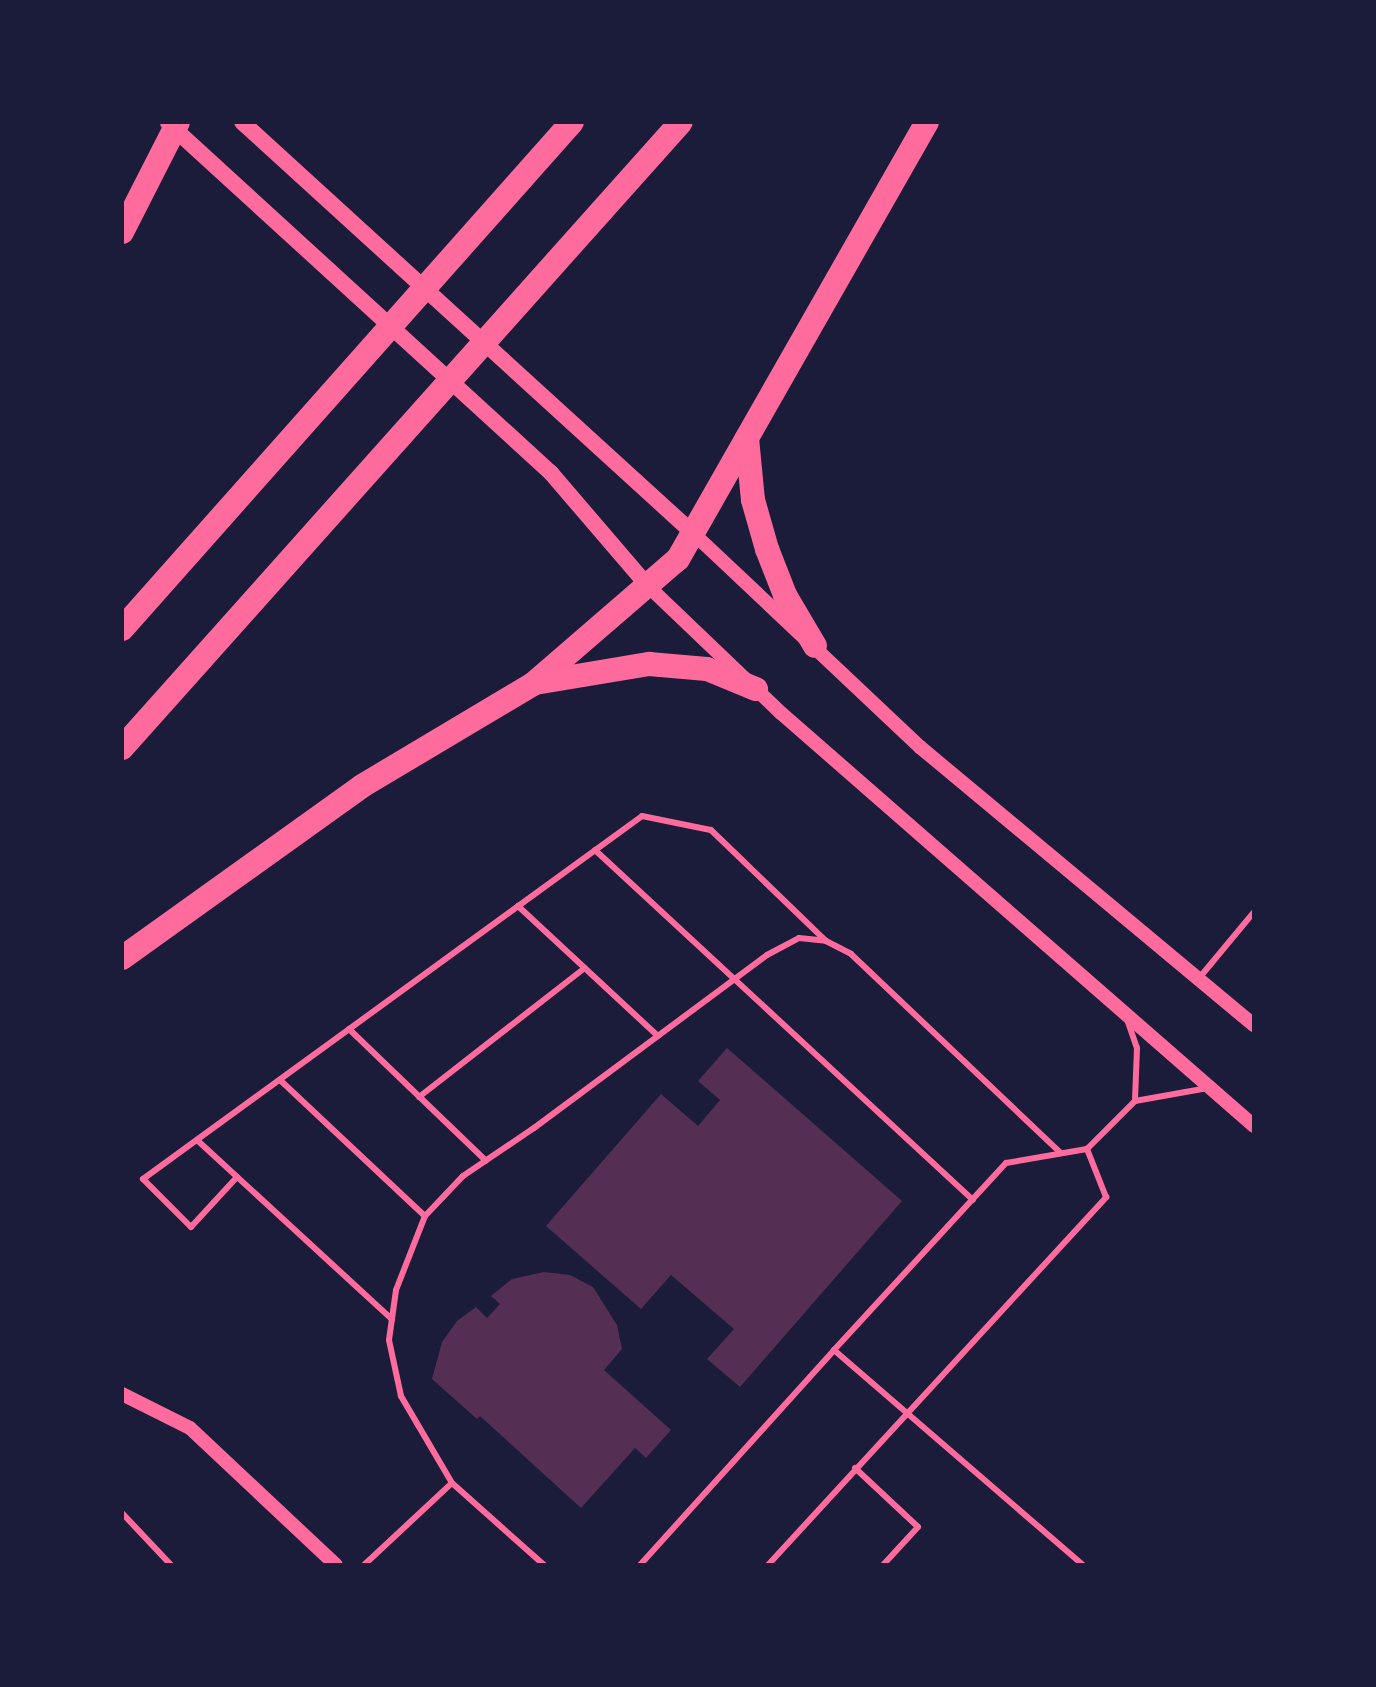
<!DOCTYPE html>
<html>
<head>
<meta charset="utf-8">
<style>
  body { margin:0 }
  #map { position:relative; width:1376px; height:1687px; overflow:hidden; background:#1b1b3a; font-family:"Fira Sans Condensed",sans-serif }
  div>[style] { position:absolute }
  .building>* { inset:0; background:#542f53 }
  .service>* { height:6px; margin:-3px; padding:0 3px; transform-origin:3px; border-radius:3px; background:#ff6b9d }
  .tertiary>* { height:14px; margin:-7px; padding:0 7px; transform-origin:7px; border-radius:7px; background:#ff6b9d }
  .secondary>* { height:16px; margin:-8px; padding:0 8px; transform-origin:8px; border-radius:8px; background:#ff6b9d }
  .motorway>* { height:24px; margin:-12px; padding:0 12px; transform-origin:12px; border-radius:12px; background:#ff6b9d }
  span { translate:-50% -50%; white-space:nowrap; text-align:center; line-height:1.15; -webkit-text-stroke:6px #1b1b3a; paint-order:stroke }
  .frame { position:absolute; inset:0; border:124px solid #1b1b3a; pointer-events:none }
</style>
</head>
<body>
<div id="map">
  <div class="building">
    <div style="clip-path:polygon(727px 1048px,902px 1201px,740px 1387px,707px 1359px,734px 1329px,671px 1275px,641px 1309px,546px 1226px,661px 1094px,698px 1126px,720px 1100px,698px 1081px)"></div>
    <div style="clip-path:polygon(544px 1272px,570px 1275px,593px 1287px,617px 1325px,622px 1349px,604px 1370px,671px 1430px,646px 1458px,635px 1448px,581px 1508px,480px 1416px,477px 1419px,432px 1379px,442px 1342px,457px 1321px,476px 1307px,487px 1318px,500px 1304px,491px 1296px,512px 1279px)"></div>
  </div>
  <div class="service">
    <div style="left:595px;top:850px;width:515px;rotate:42.8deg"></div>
    <div style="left:518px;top:906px;width:191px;rotate:42.9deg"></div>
    <div style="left:1200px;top:977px;width:85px;rotate:-50.3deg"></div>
    <div style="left:1128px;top:1022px;width:28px;rotate:71deg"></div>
    <div style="left:1137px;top:1048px;width:53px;rotate:92.2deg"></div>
    <div style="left:349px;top:1029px;width:190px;rotate:43.9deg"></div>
    <div style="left:280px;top:1080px;width:199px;rotate:43.2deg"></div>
    <div style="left:419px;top:1097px;width:210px;rotate:-37.9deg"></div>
    <div style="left:197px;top:1140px;width:265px;rotate:42.6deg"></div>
    <div style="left:237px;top:1177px;width:68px;rotate:132.6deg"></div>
    <div style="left:191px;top:1227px;width:68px;rotate:-135deg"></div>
    <div style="left:143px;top:1179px;width:617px;rotate:-36.03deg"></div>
    <div style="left:642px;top:816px;width:70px;rotate:11.5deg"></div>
    <div style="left:711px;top:830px;width:160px;rotate:44deg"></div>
    <div style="left:855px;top:1468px;width:86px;rotate:43.1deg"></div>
    <div style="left:918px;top:1527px;width:52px;rotate:132.6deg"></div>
    <div style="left:452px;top:1483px;width:101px;rotate:-120.4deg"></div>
    <div style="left:401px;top:1396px;width:57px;rotate:-102.1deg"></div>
    <div style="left:389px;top:1340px;width:50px;rotate:-82deg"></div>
    <div style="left:396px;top:1290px;width:79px;rotate:-68.6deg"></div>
    <div style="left:425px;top:1216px;width:55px;rotate:-46.5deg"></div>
    <div style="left:463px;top:1176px;width:86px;rotate:-34.1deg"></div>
    <div style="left:534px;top:1128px;width:290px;rotate:-36.6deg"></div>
    <div style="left:767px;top:955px;width:36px;rotate:-28deg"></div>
    <div style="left:799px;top:938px;width:27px;rotate:6deg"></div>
    <div style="left:826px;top:941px;width:28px;rotate:27deg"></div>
    <div style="left:851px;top:954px;width:289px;rotate:43.5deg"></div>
    <div style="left:122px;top:1513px;width:71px;rotate:46.7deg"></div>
    <div style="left:364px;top:1565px;width:120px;rotate:-43deg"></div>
    <div style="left:452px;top:1483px;width:123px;rotate:41.7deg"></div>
    <div style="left:640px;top:1565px;width:290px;rotate:-47.9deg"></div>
    <div style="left:768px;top:1565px;width:500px;rotate:-47.4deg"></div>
    <div style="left:1106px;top:1197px;width:52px;rotate:-111.6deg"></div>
    <div style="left:1083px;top:1565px;width:329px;rotate:-139.2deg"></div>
    <div style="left:834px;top:1350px;width:254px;rotate:-47.4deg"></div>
    <div style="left:1006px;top:1163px;width:82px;rotate:-9.8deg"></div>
    <div style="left:1087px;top:1149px;width:68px;rotate:-45deg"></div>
    <div style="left:1135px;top:1101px;width:74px;rotate:-10.1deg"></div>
  </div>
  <div class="tertiary">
    <div style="left:694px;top:534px;width:311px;rotate:43.3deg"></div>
    <div style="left:920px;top:747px;width:435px;rotate:39.8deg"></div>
    <div style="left:648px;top:586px;width:184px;rotate:43.7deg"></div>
    <div style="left:781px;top:713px;width:628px;rotate:41.13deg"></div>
    <div style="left:122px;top:1394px;width:76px;rotate:26.6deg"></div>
    <div style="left:190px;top:1428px;width:200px;rotate:43.2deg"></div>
  </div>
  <div class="secondary">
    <div style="left:242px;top:122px;width:612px;rotate:42.35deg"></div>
    <div style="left:168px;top:123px;width:519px;rotate:42.42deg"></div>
    <div style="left:551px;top:473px;width:149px;rotate:49.4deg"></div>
  </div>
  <div class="motorway">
    <div style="left:122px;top:232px;width:123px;rotate:-63deg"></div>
    <div style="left:747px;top:438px;width:62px;rotate:84.5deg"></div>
    <div style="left:753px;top:500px;width:51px;rotate:74.1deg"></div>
    <div style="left:767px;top:549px;width:49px;rotate:68.6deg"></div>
    <div style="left:785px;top:595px;width:59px;rotate:59.5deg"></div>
    <div style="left:122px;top:629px;width:678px;rotate:-48.41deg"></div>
    <div style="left:535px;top:683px;width:116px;rotate:-9.5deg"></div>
    <div style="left:649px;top:664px;width:58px;rotate:4.9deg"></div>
    <div style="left:707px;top:669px;width:53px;rotate:22.2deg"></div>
    <div style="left:122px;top:748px;width:839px;rotate:-48.24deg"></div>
    <div style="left:122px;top:958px;width:295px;rotate:-35.6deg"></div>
    <div style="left:362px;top:786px;width:199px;rotate:-30.8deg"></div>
    <div style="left:533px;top:684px;width:191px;rotate:-40.8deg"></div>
    <div style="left:678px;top:559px;width:503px;rotate:-60.33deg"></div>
  </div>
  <div class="frame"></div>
</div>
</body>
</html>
